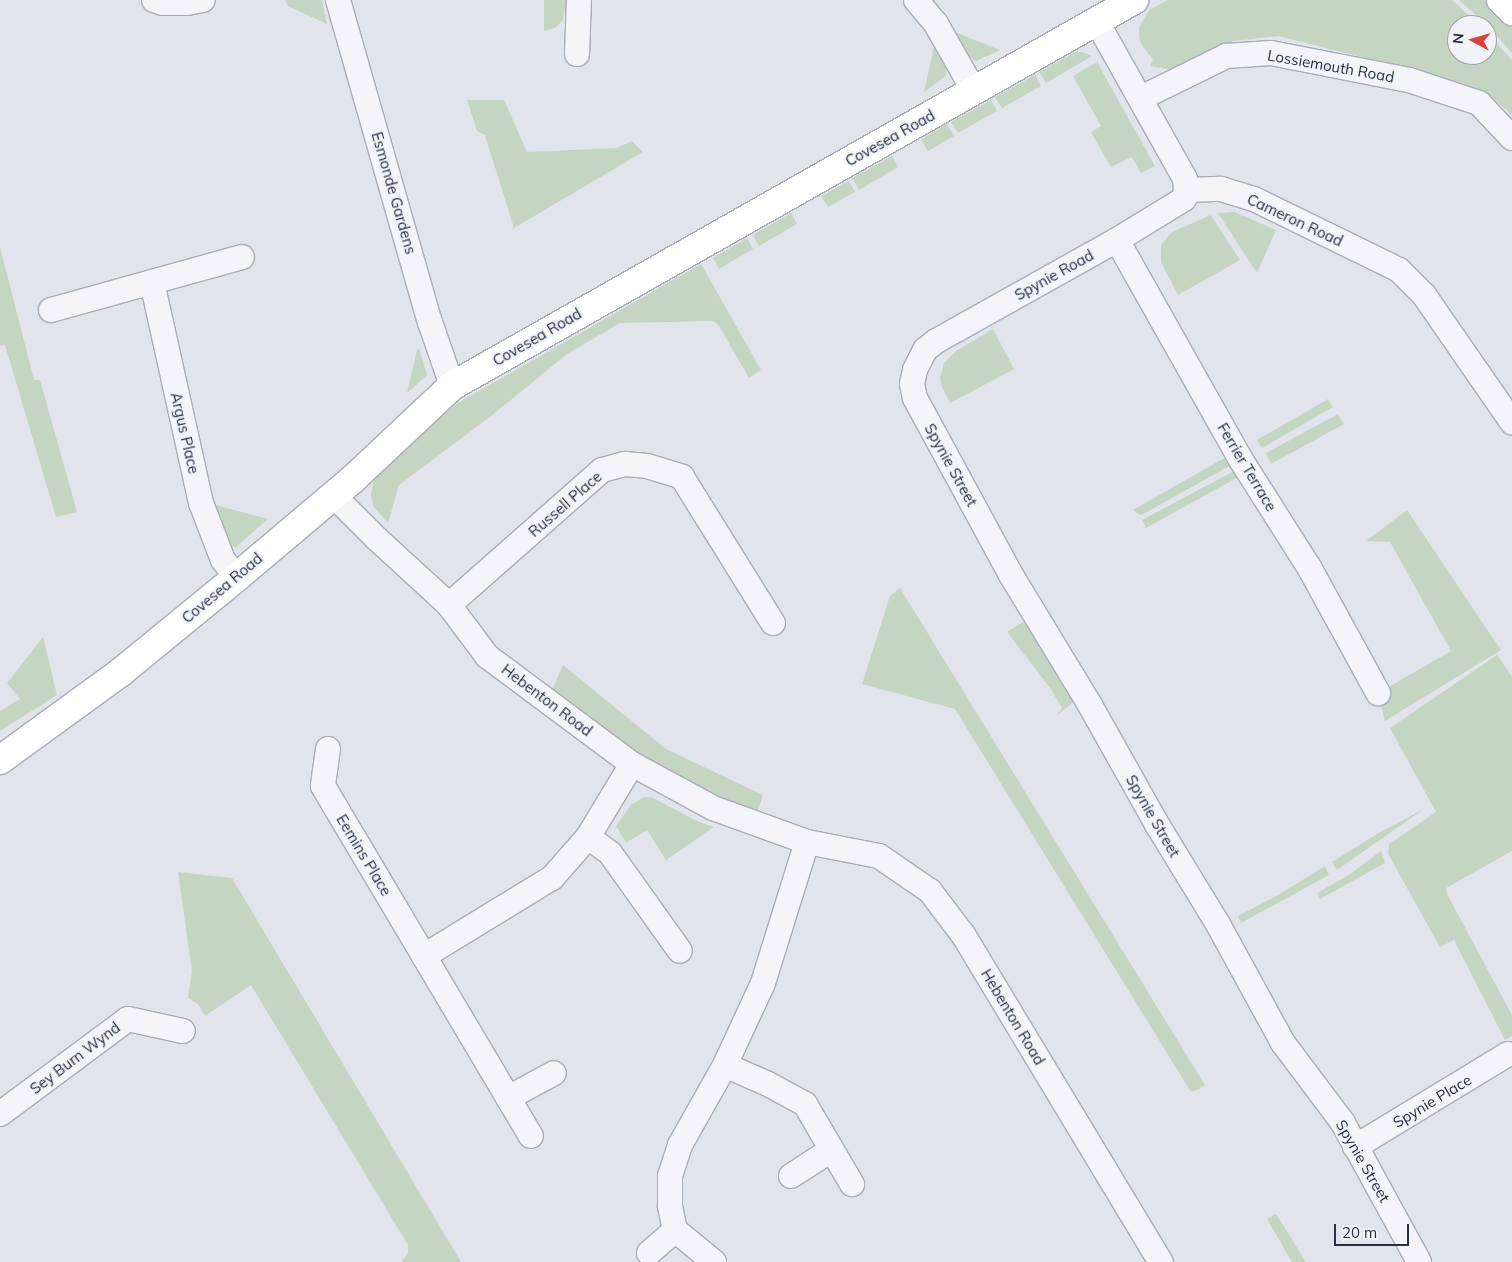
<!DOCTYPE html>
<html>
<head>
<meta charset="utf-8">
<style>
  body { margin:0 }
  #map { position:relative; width:1512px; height:1262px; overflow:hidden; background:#e2e4eb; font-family:Mulish,sans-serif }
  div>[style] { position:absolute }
  .green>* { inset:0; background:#c4d5c2 }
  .roads { filter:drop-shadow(1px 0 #aaadb9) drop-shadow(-1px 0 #aaadb9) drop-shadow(0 1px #aaadb9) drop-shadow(0 -1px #aaadb9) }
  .street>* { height:24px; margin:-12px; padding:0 12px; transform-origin:12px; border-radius:12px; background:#f5f5f9 }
  .secondary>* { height:28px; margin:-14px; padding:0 14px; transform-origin:14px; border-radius:14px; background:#fff }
  .primary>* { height:28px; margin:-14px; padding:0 14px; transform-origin:14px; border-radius:14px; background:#fff }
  span { translate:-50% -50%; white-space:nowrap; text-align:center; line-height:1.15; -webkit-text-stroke:4.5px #f1f3f8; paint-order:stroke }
  .street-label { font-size:15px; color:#282e44 }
  .north { position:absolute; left:1447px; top:15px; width:50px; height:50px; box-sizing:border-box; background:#f1f3f8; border:1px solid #a1a4b0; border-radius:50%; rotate:276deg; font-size:14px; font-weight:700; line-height:20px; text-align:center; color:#282e44 }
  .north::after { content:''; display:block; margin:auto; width:18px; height:22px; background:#d74240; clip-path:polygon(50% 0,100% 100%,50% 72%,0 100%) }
  .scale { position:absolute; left:1334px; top:1224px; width:75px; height:22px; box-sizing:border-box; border:2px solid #282e44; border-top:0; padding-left:6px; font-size:15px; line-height:18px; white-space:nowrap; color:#282e44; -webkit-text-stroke:4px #f1f3f8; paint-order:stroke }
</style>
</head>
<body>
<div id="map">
  <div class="green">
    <div style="clip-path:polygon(285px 0,322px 0,327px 24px,288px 6px)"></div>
    <div style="clip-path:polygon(544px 0,566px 0,563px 20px,555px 28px,544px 31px)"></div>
    <div style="clip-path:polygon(1168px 0,1452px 0,1479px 25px,1457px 25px,1457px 55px,1487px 55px,1487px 33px,1512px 60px,1512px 115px,1495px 100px,1469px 86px,1438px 76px,1278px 36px,1234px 41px,1209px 50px,1177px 68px,1167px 69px,1150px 66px,1153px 59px,1143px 47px,1139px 38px,1139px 27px,1149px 10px)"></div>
    <div style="clip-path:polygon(1459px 0,1484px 0,1493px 8px,1512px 28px,1512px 53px,1487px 25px)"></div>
    <div style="clip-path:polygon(957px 33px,1000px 50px,976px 61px,965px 53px,952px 34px)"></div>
    <div style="clip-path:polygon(936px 43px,947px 62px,946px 76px,924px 92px,934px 47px)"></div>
    <div style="clip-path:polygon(1075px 52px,1082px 52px,1092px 56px,1046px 83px,1039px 72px)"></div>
    <div style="clip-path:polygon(1097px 62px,1155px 166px,1141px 173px,1132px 157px,1111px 167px,1091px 132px,1101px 126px,1073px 76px)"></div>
    <div style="clip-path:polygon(1035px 75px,1041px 86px,1002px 108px,995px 97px)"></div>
    <div style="clip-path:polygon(467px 100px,504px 100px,527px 152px,616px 148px,632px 141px,643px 152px,514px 228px,485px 135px,477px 131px)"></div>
    <div style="clip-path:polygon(991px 100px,997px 111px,958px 133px,951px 122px)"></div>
    <div style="clip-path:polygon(947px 124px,954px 136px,928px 151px,921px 139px)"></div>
    <div style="clip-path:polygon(892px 156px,898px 167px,859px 190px,852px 178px)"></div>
    <div style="clip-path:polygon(849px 181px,855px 192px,828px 207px,821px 196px)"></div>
    <div style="clip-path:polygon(1235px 212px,1276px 230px,1257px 273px,1218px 213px)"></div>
    <div style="clip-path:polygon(791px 213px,797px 224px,759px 246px,753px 235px)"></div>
    <div style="clip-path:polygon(1211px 215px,1240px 260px,1178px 295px,1161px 262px,1161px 245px,1172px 232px)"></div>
    <div style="clip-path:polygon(747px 238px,753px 249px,719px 269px,713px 258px)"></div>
    <div style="clip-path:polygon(0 247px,34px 380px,40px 380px,77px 512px,56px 517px,5px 345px,0 346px)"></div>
    <div style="clip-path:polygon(701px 264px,761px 370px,749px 378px,719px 326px,713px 321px,620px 323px,567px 354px,491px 416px,399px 485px,388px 523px,379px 513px,373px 506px,371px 495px,375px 474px,410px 441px,458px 403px)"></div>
    <div style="clip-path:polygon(993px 329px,1014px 369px,950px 403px,942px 387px,940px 378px,944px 363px,956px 351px)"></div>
    <div style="clip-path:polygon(419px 348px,427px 375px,407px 393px,417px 350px)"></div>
    <div style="clip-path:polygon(1328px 399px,1333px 407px,1262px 448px,1257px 440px)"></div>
    <div style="clip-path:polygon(1338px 414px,1344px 424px,1271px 464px,1266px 453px)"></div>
    <div style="clip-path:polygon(1228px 456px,1233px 464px,1145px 513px,1140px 515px,1133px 510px)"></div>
    <div style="clip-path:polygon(1236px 470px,1240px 476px,1146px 528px,1142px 520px)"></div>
    <div style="clip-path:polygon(212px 504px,268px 519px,236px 547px,231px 546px,224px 541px)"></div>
    <div style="clip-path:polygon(1407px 510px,1501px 650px,1385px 721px,1378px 693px,1451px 651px,1390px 542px,1366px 541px)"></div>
    <div style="clip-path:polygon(900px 588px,1205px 1085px,1199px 1089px,1191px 1092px,955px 709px,862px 684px,890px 596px)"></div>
    <div style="clip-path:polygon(1034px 615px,1083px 694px,1056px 716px,1062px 708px,1050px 688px,1007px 632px)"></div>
    <div style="clip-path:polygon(43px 637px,57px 695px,0 731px,0 711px,20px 699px,7px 683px)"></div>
    <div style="clip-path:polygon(1497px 655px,1512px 677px,1512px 851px,1446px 888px,1447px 894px,1512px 1015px,1512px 1036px,1505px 1040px,1454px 940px,1440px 947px,1388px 854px,1389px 844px,1436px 812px,1390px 728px)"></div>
    <div style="clip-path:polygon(563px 665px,666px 749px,763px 795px,754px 823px,713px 808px,548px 699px)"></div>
    <div style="clip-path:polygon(644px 797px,653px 798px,699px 822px,714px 827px,666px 860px,647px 830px,626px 843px,616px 826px,631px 805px)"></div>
    <div style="clip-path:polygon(1424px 809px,1337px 870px,1332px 862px,1377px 834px)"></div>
    <div style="clip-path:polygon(1381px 851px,1385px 863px,1320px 899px,1317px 893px,1349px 875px)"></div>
    <div style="clip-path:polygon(1325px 866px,1329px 875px,1241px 923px,1238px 916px,1280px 894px)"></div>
    <div style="clip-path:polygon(178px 872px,232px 878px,461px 1262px,402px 1262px,408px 1253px,408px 1245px,251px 985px,205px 1016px,198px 1004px,188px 998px,192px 971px)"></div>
    <div style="clip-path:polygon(1276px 1214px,1306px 1262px,1292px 1262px,1267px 1219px)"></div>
  </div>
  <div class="roads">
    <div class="street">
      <div style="left:154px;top:0;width:9px;rotate:18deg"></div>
      <div style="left:163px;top:3px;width:24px"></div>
      <div style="left:187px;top:3px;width:16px;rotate:-11deg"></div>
      <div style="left:338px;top:0;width:335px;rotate:74.1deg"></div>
      <div style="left:430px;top:322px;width:68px;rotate:71deg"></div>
      <div style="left:916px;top:0;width:31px;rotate:50deg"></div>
      <div style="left:936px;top:24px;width:77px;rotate:60.4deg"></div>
      <div style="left:1097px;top:22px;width:180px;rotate:60.7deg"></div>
      <div style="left:1185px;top:179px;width:11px;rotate:85deg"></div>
      <div style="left:1186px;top:190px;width:35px;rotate:-2deg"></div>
      <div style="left:1221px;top:189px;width:34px;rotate:17deg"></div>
      <div style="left:1254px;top:199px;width:161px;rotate:26.1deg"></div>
      <div style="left:1399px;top:270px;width:35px;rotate:45deg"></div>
      <div style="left:1424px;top:295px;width:155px;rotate:55.3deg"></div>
      <div style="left:577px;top:54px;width:54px;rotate:-87.9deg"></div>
      <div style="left:1141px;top:98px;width:95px;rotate:-26.3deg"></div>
      <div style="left:1226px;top:56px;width:45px;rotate:-3.8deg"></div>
      <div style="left:1271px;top:53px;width:141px;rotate:11.1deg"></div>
      <div style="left:1409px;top:80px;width:74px;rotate:18.2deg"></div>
      <div style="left:1479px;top:103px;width:48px;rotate:46.7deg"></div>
      <div style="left:1186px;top:190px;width:9px;rotate:103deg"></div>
      <div style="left:1184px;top:199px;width:79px;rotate:148.5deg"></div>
      <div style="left:1117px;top:240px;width:207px;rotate:150.8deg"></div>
      <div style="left:936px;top:341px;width:14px;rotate:141deg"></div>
      <div style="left:925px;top:350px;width:22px;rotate:117deg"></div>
      <div style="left:915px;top:370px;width:14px;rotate:102deg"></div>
      <div style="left:912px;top:384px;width:14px;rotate:78deg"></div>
      <div style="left:915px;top:398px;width:201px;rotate:61.5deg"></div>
      <div style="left:1011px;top:575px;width:152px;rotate:58.7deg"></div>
      <div style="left:1090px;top:705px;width:139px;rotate:60.7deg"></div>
      <div style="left:1158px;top:826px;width:117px;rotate:58.6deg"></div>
      <div style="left:1219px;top:926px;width:133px;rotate:61.3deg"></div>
      <div style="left:1283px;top:1043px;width:100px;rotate:53.1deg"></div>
      <div style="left:1343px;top:1123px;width:158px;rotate:61.3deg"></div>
      <div style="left:1117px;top:240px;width:253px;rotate:60.6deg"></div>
      <div style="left:1241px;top:460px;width:127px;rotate:57.6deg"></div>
      <div style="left:1309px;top:567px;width:144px;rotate:61.3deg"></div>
      <div style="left:152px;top:282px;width:226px;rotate:77.5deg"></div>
      <div style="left:201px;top:503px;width:61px;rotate:68.9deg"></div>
      <div style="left:223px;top:560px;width:22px;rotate:51deg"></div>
      <div style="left:51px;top:310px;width:198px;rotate:-15.5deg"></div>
      <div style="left:333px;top:495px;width:61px;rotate:45deg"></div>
      <div style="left:376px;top:538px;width:99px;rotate:42.5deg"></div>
      <div style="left:449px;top:605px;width:64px;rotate:53.3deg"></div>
      <div style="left:487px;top:656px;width:181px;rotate:36.7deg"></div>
      <div style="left:632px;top:764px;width:92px;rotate:28.5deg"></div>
      <div style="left:713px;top:808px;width:100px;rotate:19.9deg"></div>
      <div style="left:807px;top:842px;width:73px;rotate:11deg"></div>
      <div style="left:879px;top:856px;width:62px;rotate:34.5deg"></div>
      <div style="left:930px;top:891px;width:56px;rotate:52.9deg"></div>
      <div style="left:964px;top:936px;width:381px;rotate:58.9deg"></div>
      <div style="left:449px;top:605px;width:204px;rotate:-41.4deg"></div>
      <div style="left:602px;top:470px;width:24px;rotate:-15deg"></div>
      <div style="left:625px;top:464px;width:22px;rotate:5deg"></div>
      <div style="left:647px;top:466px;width:37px;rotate:17deg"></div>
      <div style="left:682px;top:477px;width:172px;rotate:58.1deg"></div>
      <div style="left:328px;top:749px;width:37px;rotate:98deg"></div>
      <div style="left:323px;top:786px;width:407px;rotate:59.3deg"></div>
      <div style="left:588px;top:837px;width:27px;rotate:36deg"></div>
      <div style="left:610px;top:853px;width:120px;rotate:54.5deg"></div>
      <div style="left:424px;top:956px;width:150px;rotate:-31.4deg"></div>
      <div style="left:552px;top:878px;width:55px;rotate:-48.7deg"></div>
      <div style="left:588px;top:837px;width:85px;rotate:-58.9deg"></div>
      <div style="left:725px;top:1065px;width:47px;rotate:23.8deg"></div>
      <div style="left:768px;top:1084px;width:42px;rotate:28.4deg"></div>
      <div style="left:805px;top:1104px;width:93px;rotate:59.6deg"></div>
      <div style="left:508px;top:1098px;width:52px;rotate:-28.5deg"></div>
      <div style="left:0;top:1114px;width:159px;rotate:-36.6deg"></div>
      <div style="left:128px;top:1019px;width:56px;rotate:12.3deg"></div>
      <div style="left:1355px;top:1147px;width:179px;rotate:-31.3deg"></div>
      <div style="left:791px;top:1176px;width:48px;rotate:-33deg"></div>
      <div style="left:649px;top:1253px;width:35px;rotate:-41deg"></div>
      <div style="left:714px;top:1262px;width:50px;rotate:-140.6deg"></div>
      <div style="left:675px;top:1230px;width:25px;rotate:-102deg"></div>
      <div style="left:670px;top:1206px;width:30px;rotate:-90deg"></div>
      <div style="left:670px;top:1176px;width:33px;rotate:-72deg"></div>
      <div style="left:680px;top:1145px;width:92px;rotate:-60.6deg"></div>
      <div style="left:725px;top:1065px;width:90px;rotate:-65.1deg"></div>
      <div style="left:763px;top:983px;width:148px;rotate:-72.7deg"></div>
    </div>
    <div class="secondary">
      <div style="left:0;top:760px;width:150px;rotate:-36deg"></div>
      <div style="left:121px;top:672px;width:150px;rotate:-39.3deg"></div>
      <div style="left:237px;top:577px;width:153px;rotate:-40.2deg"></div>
      <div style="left:354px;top:478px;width:134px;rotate:-43.2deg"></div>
      <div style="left:452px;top:386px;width:784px;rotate:-29.51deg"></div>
    </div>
    <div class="primary">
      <div style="left:1501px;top:0;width:16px;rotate:45deg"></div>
    </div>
  </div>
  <div class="street-label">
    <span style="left:1331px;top:66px;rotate:10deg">Lossiemouth Road</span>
    <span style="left:890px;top:138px;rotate:-29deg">Covesea Road</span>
    <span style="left:394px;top:193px;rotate:74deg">Esmonde Gardens</span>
    <span style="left:1295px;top:220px;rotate:25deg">Cameron Road</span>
    <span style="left:1054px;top:275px;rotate:-29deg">Spynie Road</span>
    <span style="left:537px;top:337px;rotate:-30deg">Covesea Road</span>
    <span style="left:185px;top:433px;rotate:77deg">Argus Place</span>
    <span style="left:951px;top:465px;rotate:61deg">Spynie Street</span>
    <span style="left:1247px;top:467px;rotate:59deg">Ferrier Terrace</span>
    <span style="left:565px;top:504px;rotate:-41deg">Russell Place</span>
    <span style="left:222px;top:588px;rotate:-40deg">Covesea Road</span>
    <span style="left:547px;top:700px;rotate:37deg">Hebenton Road</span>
    <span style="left:1153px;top:816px;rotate:60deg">Spynie Street</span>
    <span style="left:364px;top:855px;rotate:59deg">Eemins Place</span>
    <span style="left:1013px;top:1017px;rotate:59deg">Hebenton Road</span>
    <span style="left:75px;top:1058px;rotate:-37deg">Sey Burn Wynd</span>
    <span style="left:1432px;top:1101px;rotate:-31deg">Spynie Place</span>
    <span style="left:1363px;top:1161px;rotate:60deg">Spynie Street</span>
  </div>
  <div class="north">N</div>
  <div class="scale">20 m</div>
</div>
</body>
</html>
